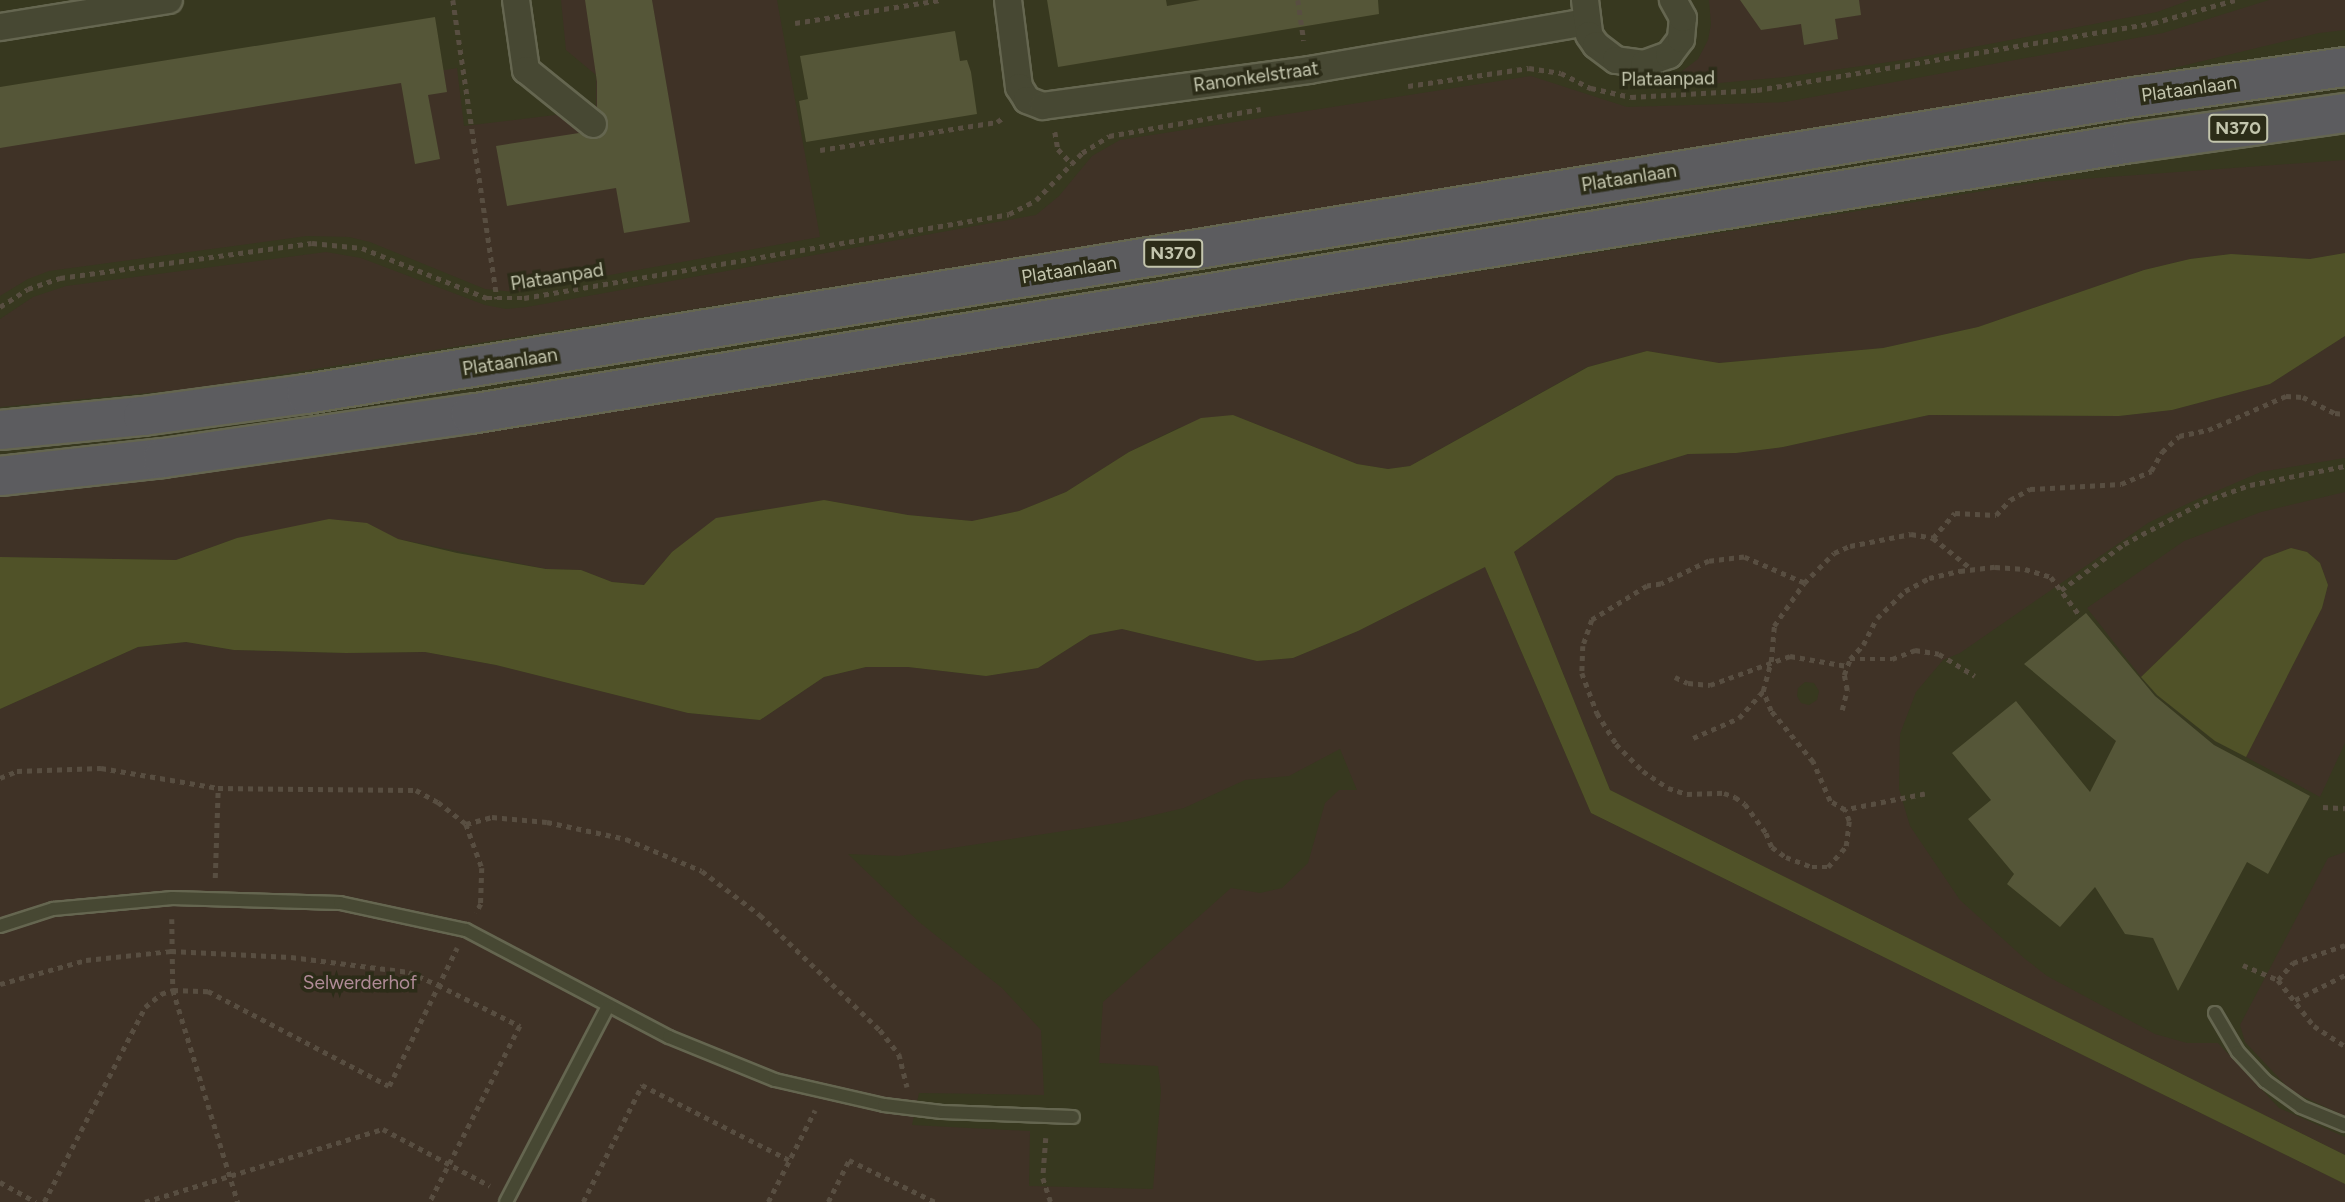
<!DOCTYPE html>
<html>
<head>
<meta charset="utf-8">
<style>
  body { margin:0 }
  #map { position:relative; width:2345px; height:1202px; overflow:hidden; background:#37381f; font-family:Figtree,sans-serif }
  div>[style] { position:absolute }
  .green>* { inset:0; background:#3f3226 }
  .water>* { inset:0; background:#505228 }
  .building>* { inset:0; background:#555638 }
  .path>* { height:4.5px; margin-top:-2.25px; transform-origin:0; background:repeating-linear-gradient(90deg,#584e41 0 5px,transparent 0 10px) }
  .roads { filter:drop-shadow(2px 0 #656650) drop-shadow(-2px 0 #656650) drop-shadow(0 2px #656650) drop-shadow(0 -2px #656650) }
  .service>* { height:12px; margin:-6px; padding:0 6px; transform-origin:6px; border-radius:6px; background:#474833 }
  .minor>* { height:26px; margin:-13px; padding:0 13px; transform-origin:13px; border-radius:13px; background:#474833 }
  .trunk>* { height:38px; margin:-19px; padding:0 19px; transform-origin:19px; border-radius:19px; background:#5c5c5f }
  span { translate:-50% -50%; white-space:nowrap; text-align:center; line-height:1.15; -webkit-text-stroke:7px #2c2c18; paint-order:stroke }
  .shield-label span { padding:2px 5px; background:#2c2c18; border:2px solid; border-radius:5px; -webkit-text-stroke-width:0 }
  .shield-label { font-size:18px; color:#c3c5ad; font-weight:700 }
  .street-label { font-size:19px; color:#c3c5ad }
  .park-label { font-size:19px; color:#b08b97 }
</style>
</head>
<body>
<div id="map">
  <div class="green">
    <div style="clip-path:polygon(561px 0,777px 0,820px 237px,516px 292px,485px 289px,370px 242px,349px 237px,307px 236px,49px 271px,28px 279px,0 296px,0 141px,457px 68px,464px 126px,596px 110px,596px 75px,566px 50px)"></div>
    <div style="clip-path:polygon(1709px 0,2190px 0,2157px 12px,1910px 59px,1785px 77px,1675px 87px,1681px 72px,1698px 59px,1708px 40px,1711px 24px)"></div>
    <div style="clip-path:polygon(2269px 0,2345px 0,2345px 30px,2319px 33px,2161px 71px,1397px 197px,190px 389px,0 407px,0 319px,33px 297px,66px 286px,326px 252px,361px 258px,485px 305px,506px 309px,527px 307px,1036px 215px,1059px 196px,1092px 156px,1120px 140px,1531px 76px,1627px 107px,1785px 102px,2163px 33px)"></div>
    <div style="clip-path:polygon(2345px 160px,2345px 253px,2310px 259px,2231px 254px,2190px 259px,2144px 270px,1978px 327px,1883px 348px,1719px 363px,1647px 351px,1587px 367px,1410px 466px,1388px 469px,1357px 464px,1233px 415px,1178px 428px,1129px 452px,1066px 492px,1019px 511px,972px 521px,908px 515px,824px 500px,780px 509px,752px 510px,672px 552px,644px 585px,612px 582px,581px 570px,546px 569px,398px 539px,237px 538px,176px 560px,0 557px,0 491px,1455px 275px,2040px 182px)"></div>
    <div style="clip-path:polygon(evenodd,2345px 336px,2345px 458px,2261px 472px,2191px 502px,2148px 523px,1960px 653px,1943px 660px,1916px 692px,1900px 734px,1899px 789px,1910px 826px,1960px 900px,2024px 958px,2047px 976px,2155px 1034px,2187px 1043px,2218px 1043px,2279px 1108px,2345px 1137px,2345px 1155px,1610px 790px,1514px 552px,1616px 476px,1688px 454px,1736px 453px,1783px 447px,1929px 415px,2119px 416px,2172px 410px,2270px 384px,2345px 336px,1805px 682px,1814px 683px,1819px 691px,1817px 700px,1809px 705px,1801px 703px,1797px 696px,1798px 688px,1805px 682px)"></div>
    <div style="clip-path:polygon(2345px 492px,2345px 743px,2320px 797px,2246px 757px,2322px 608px,2328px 585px,2320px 563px,2307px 552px,2291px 548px,2264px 558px,2141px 677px,2087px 608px,2184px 541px,2261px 512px)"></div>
    <div style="clip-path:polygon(evenodd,1485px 567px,1591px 813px,2345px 1184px,2345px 1202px,0 1202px,0 709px,138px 647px,186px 642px,234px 650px,346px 653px,425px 652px,496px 665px,688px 713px,760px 720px,824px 677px,866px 667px,908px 667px,986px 676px,1038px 668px,1090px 635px,1122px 629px,1257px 661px,1293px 658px,1358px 631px,1485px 567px,1340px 749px,1357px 790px,1339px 790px,1325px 803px,1308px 863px,1282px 888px,1260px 893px,1231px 888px,1103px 1002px,1099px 1063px,1158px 1066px,1161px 1091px,1153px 1189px,1029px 1186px,1030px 1131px,912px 1125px,919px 1093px,1044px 1095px,1041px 1030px,1002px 988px,919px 922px,848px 854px,899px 856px,1124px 822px,1184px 808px,1245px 780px,1289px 776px,1340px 749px)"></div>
    <div style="clip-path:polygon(2345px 852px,2345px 1116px,2291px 1091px,2245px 1042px,2240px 1025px,2328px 858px)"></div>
  </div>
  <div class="water">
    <div style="clip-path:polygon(2345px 253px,2345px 336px,2270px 384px,2172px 410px,2119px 416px,1929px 415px,1783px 447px,1736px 453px,1688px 454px,1616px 476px,1514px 552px,1610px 790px,2345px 1155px,2345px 1184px,1591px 813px,1485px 567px,1358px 631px,1293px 658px,1257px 661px,1122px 629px,1090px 635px,1038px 668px,986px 676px,908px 667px,866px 667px,824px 677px,760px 720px,688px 713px,496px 665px,425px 652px,346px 653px,234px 650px,186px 642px,138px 647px,0 709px,0 557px,176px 560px,237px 538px,329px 519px,367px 523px,398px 539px,457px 553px,546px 569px,581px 570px,612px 582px,644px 585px,672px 552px,716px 518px,824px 500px,908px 515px,972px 521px,1019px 511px,1066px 492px,1129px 452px,1201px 418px,1233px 415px,1357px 464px,1388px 469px,1410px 466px,1588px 367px,1647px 351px,1719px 363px,1883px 348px,1978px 327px,2144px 270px,2190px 259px,2231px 254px,2310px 259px)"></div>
    <div style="clip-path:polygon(2291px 548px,2307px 552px,2320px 563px,2328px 585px,2322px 608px,2246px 757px,2215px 741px,2157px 695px,2141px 677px,2264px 558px)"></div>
  </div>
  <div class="building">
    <div style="clip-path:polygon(585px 0,652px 0,690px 222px,624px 233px,616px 188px,507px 206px,496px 146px,579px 133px,590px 139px,598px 139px,608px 127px,607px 118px,597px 107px,597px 82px)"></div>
    <div style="clip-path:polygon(1047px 0,1166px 0,1167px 6px,1200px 0,1378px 0,1379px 14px,1058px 67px)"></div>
    <div style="clip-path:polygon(1740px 0,1859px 0,1861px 15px,1835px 19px,1838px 39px,1804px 45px,1801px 24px,1761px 30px)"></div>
    <div style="clip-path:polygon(435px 17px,447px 92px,428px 95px,440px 159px,415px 164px,401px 83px,0 148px,0 87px)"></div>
    <div style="clip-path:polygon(955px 31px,960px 61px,967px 60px,971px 72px,977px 114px,806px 142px,799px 101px,808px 99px,800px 56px)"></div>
    <div style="clip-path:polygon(2086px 613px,2155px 696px,2214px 745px,2310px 796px,2268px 874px,2247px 862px,2178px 991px,2153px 938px,2125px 934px,2095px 887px,2060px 927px,2007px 884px,2014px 874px,1968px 819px,1991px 800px,1952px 753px,2016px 701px,2090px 792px,2116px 741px,2024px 664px)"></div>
  </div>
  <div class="path">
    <div style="left:453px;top:0;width:302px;rotate:81.6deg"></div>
    <div style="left:1298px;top:0;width:41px;rotate:81.7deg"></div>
    <div style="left:795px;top:23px;width:147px;rotate:-9deg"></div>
    <div style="left:1408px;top:86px;width:122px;rotate:-8.5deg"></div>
    <div style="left:1529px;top:68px;width:32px;rotate:9deg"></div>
    <div style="left:1561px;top:73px;width:34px;rotate:27deg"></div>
    <div style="left:1591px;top:88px;width:41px;rotate:12.7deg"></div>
    <div style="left:1631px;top:97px;width:126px;rotate:-3.2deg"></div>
    <div style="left:1757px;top:90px;width:402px;rotate:-9.6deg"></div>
    <div style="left:2153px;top:23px;width:85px;rotate:-15.7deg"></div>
    <div style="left:1055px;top:132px;width:17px;rotate:80deg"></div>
    <div style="left:1058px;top:149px;width:21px;rotate:47deg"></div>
    <div style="left:820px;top:150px;width:179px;rotate:-9deg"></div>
    <div style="left:997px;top:122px;width:9px;rotate:-36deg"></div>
    <div style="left:0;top:307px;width:33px;rotate:-33deg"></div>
    <div style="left:28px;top:289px;width:34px;rotate:-19deg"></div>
    <div style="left:60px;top:278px;width:254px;rotate:-7.9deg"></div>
    <div style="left:312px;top:243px;width:50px;rotate:5.7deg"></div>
    <div style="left:362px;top:248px;width:135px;rotate:21.8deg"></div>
    <div style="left:487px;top:298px;width:37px"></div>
    <div style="left:524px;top:298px;width:492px;rotate:-9.8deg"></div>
    <div style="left:1009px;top:214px;width:30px;rotate:-27deg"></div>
    <div style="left:1036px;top:200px;width:66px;rotate:-45.6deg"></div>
    <div style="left:1082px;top:153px;width:32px;rotate:-32deg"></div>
    <div style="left:1109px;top:136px;width:154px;rotate:-10.1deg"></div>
    <div style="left:1933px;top:538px;width:33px;rotate:-49deg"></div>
    <div style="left:1955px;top:513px;width:41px;rotate:2.8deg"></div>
    <div style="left:1996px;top:515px;width:21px;rotate:-47deg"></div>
    <div style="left:2010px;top:500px;width:23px;rotate:-29deg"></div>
    <div style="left:2030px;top:489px;width:91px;rotate:-3.1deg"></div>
    <div style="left:2121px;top:484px;width:33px;rotate:-23deg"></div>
    <div style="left:2151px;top:471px;width:22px;rotate:-60deg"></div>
    <div style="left:2162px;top:452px;width:23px;rotate:-43deg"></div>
    <div style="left:2179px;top:436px;width:30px;rotate:-12deg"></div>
    <div style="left:2208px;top:430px;width:85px;rotate:-23.6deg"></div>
    <div style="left:2286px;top:396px;width:17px;rotate:3deg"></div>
    <div style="left:2303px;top:397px;width:36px;rotate:27deg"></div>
    <div style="left:2335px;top:413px;width:10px;rotate:6deg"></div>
    <div style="left:1804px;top:583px;width:65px;rotate:-156.6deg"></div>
    <div style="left:1744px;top:557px;width:35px;rotate:173deg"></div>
    <div style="left:1709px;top:561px;width:53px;rotate:154.4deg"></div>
    <div style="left:1661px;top:584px;width:14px;rotate:172deg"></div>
    <div style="left:1647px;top:586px;width:65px;rotate:148.3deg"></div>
    <div style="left:1592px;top:620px;width:28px;rotate:109deg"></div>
    <div style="left:1583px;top:646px;width:27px;rotate:92deg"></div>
    <div style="left:1582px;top:673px;width:43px;rotate:69.4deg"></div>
    <div style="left:1597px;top:713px;width:36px;rotate:58deg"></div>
    <div style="left:1616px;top:744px;width:38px;rotate:45deg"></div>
    <div style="left:1643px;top:771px;width:30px;rotate:34deg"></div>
    <div style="left:1668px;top:788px;width:20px;rotate:18deg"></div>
    <div style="left:1687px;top:794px;width:37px;rotate:-2deg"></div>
    <div style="left:1724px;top:793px;width:12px;rotate:20deg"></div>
    <div style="left:1735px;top:797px;width:12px;rotate:35deg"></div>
    <div style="left:1745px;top:804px;width:36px;rotate:54deg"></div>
    <div style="left:1766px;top:833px;width:15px;rotate:67deg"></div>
    <div style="left:1772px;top:847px;width:17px;rotate:36deg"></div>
    <div style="left:1786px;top:857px;width:28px;rotate:21deg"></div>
    <div style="left:1812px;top:867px;width:16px"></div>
    <div style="left:1828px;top:867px;width:28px;rotate:-49deg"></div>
    <div style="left:1846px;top:846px;width:25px;rotate:-83deg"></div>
    <div style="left:1849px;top:821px;width:12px;rotate:-110deg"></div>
    <div style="left:2061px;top:590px;width:78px;rotate:-36.1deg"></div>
    <div style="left:2124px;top:544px;width:89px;rotate:-28deg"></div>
    <div style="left:2203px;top:502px;width:50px;rotate:-19.9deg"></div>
    <div style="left:2250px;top:485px;width:97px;rotate:-11.3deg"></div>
    <div style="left:1850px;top:659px;width:19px;rotate:-47deg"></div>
    <div style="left:1863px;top:645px;width:30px;rotate:-63deg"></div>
    <div style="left:1877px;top:618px;width:39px;rotate:-44deg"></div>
    <div style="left:1905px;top:591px;width:27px;rotate:-28deg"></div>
    <div style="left:1929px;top:578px;width:32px;rotate:-13deg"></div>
    <div style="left:1960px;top:571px;width:35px;rotate:-7deg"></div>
    <div style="left:1995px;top:567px;width:30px;rotate:4deg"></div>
    <div style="left:2025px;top:569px;width:27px;rotate:17deg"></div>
    <div style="left:2051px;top:577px;width:50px;rotate:53.1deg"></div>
    <div style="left:1675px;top:677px;width:14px;rotate:25deg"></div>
    <div style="left:1688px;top:683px;width:22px;rotate:5deg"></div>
    <div style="left:1710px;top:685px;width:85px;rotate:-19.9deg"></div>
    <div style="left:1790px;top:656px;width:58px;rotate:10deg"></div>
    <div style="left:1842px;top:710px;width:21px;rotate:-76deg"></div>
    <div style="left:1847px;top:690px;width:15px;rotate:-101deg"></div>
    <div style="left:1844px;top:675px;width:17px;rotate:-69deg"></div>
    <div style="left:1850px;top:659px;width:42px"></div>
    <div style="left:1892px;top:659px;width:25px;rotate:-21deg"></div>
    <div style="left:1915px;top:650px;width:24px;rotate:9deg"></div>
    <div style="left:1939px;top:654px;width:42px;rotate:31.4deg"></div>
    <div style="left:1693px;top:738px;width:50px;rotate:-23.5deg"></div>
    <div style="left:1739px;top:718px;width:36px;rotate:-48deg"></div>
    <div style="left:0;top:778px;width:18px;rotate:-22deg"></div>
    <div style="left:17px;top:771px;width:84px;rotate:-2deg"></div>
    <div style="left:101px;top:768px;width:119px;rotate:9.7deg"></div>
    <div style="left:218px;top:788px;width:198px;rotate:0.6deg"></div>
    <div style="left:416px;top:790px;width:25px;rotate:29deg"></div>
    <div style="left:438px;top:802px;width:36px;rotate:38deg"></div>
    <div style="left:466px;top:824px;width:47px;rotate:70deg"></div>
    <div style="left:482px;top:868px;width:36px;rotate:92deg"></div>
    <div style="left:481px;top:904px;width:10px;rotate:119deg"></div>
    <div style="left:1925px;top:794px;width:82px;rotate:168.7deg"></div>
    <div style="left:1845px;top:810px;width:17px;rotate:-149deg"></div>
    <div style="left:1830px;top:801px;width:43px;rotate:-113.6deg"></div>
    <div style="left:1813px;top:762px;width:66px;rotate:-129.5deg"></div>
    <div style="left:1771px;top:711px;width:22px;rotate:-112deg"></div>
    <div style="left:1763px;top:691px;width:30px;rotate:-75deg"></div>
    <div style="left:1771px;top:662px;width:36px;rotate:-85deg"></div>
    <div style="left:1774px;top:626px;width:52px;rotate:-55.1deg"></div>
    <div style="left:1804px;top:583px;width:42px;rotate:-45deg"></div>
    <div style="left:1834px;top:553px;width:17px;rotate:-24deg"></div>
    <div style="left:1850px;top:546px;width:62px;rotate:-11.1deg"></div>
    <div style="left:1911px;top:534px;width:22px;rotate:10deg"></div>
    <div style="left:1933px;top:538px;width:51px;rotate:38.7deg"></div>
    <div style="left:2323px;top:807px;width:22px;rotate:3deg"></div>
    <div style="left:466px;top:824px;width:27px;rotate:-15deg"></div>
    <div style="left:492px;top:817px;width:55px;rotate:5.2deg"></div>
    <div style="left:547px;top:822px;width:81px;rotate:12.1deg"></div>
    <div style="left:626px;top:839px;width:82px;rotate:22.8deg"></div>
    <div style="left:702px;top:871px;width:73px;rotate:37.2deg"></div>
    <div style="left:760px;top:915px;width:166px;rotate:43.8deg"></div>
    <div style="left:880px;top:1030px;width:31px;rotate:52deg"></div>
    <div style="left:899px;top:1054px;width:34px;rotate:76deg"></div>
    <div style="left:215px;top:878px;width:90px;rotate:-88.1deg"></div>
    <div style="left:172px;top:919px;width:71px;rotate:89.2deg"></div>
    <div style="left:173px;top:990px;width:222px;rotate:73deg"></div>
    <div style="left:2243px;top:965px;width:38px;rotate:23deg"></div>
    <div style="left:2278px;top:980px;width:58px;rotate:52deg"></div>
    <div style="left:2314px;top:1026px;width:37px;rotate:33deg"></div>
    <div style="left:2278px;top:980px;width:23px;rotate:-49deg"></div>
    <div style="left:2293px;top:963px;width:55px;rotate:-19.1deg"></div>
    <div style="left:0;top:984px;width:89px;rotate:-15.6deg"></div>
    <div style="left:86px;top:960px;width:85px;rotate:-6deg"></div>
    <div style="left:171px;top:951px;width:120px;rotate:2.9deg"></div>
    <div style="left:291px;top:957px;width:119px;rotate:7.2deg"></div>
    <div style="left:409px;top:972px;width:32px;rotate:24deg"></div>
    <div style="left:438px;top:985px;width:92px;rotate:26.6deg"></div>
    <div style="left:520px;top:1026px;width:198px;rotate:117.1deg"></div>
    <div style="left:2295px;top:1000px;width:56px;rotate:-26.6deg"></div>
    <div style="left:1046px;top:1138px;width:40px;rotate:94.3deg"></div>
    <div style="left:1043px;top:1178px;width:25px;rotate:72deg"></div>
    <div style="left:0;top:1182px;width:41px;rotate:29.1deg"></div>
    <div style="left:44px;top:1202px;width:220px;rotate:-62.6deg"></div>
    <div style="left:145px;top:1007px;width:21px;rotate:-39deg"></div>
    <div style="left:161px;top:994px;width:13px;rotate:-18deg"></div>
    <div style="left:173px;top:990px;width:35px;rotate:2deg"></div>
    <div style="left:208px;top:991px;width:204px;rotate:27.7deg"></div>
    <div style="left:389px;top:1086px;width:154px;rotate:-63.8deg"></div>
    <div style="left:145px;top:1202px;width:249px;rotate:-17.1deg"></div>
    <div style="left:383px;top:1129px;width:121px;rotate:28deg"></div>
    <div style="left:583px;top:1202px;width:131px;rotate:-63.2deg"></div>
    <div style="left:642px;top:1085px;width:165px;rotate:27deg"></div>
    <div style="left:768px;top:1202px;width:103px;rotate:-62.9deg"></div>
    <div style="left:828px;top:1202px;width:47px;rotate:-63.4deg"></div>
    <div style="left:849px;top:1160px;width:96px;rotate:26deg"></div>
  </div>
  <div class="roads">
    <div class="service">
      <div style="left:0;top:926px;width:56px;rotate:-17.8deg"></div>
      <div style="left:53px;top:909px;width:120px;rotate:-5.3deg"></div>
      <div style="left:172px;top:898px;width:168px;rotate:1.7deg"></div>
      <div style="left:340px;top:903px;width:129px;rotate:12.1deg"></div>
      <div style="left:466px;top:930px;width:229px;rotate:27.8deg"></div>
      <div style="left:669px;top:1037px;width:114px;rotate:22.1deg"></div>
      <div style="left:775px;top:1080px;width:112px;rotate:12.9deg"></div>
      <div style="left:884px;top:1105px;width:58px;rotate:6.9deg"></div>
      <div style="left:942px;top:1112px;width:131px;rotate:2.2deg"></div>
      <div style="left:2215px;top:1013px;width:45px;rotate:59.5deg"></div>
      <div style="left:2238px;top:1052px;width:40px;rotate:47deg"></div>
      <div style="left:2265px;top:1081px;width:44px;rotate:35.8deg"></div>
      <div style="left:2301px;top:1107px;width:48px;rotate:22.2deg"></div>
      <div style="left:506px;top:1202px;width:221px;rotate:-62.5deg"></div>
    </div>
    <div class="minor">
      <div style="left:516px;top:0;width:71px;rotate:81.9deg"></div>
      <div style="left:526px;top:70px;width:86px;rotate:38.9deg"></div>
      <div style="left:1008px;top:0;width:88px;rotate:82.8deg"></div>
      <div style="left:1019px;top:87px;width:15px;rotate:58deg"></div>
      <div style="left:1027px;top:100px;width:17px;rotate:21deg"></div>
      <div style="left:1043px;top:106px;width:268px;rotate:-7.7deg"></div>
      <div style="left:1309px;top:70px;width:281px;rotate:-9.8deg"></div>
      <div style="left:1585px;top:0;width:35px;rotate:83deg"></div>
      <div style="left:1589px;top:35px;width:12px;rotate:55deg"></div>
      <div style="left:1596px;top:45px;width:25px;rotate:37deg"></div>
      <div style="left:1616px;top:60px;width:28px;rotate:8deg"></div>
      <div style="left:1644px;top:64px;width:27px;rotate:-20deg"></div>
      <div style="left:1669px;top:55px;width:20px;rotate:-53deg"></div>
      <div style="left:1681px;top:39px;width:21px;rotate:-85deg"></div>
      <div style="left:1683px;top:18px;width:21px;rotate:-119deg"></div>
      <div style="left:0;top:27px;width:171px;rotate:-9.1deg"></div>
    </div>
    <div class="trunk">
      <div style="left:0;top:430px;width:144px;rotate:-5.6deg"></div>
      <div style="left:143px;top:416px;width:164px;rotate:-7.7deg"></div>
      <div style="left:306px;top:394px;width:1852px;rotate:-9.23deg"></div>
      <div style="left:2134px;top:97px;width:213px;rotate:-8.1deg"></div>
      <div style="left:0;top:476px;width:164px;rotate:-6.3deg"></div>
      <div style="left:163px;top:458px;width:310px;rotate:-8.2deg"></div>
      <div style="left:470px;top:414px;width:1683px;rotate:-9.27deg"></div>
      <div style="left:2131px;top:143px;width:216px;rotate:-8deg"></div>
    </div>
  </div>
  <div class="shield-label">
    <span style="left:2238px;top:128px">N370</span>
    <span style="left:1173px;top:253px">N370</span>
  </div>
  <div class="street-label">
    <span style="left:1256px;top:77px;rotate:-8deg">Ranonkelstraat</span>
    <span style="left:1668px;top:79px;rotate:-1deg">Plataanpad</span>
    <span style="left:2189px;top:89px;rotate:-8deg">Plataanlaan</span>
    <span style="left:1629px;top:178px;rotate:-9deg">Plataanlaan</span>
    <span style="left:1069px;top:270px;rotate:-9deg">Plataanlaan</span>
    <span style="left:557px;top:277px;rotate:-9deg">Plataanpad</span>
    <span style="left:510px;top:362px;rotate:-9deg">Plataanlaan</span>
  </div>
  <div class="park-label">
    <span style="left:360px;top:983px">Selwerderhof</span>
  </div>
</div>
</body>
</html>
